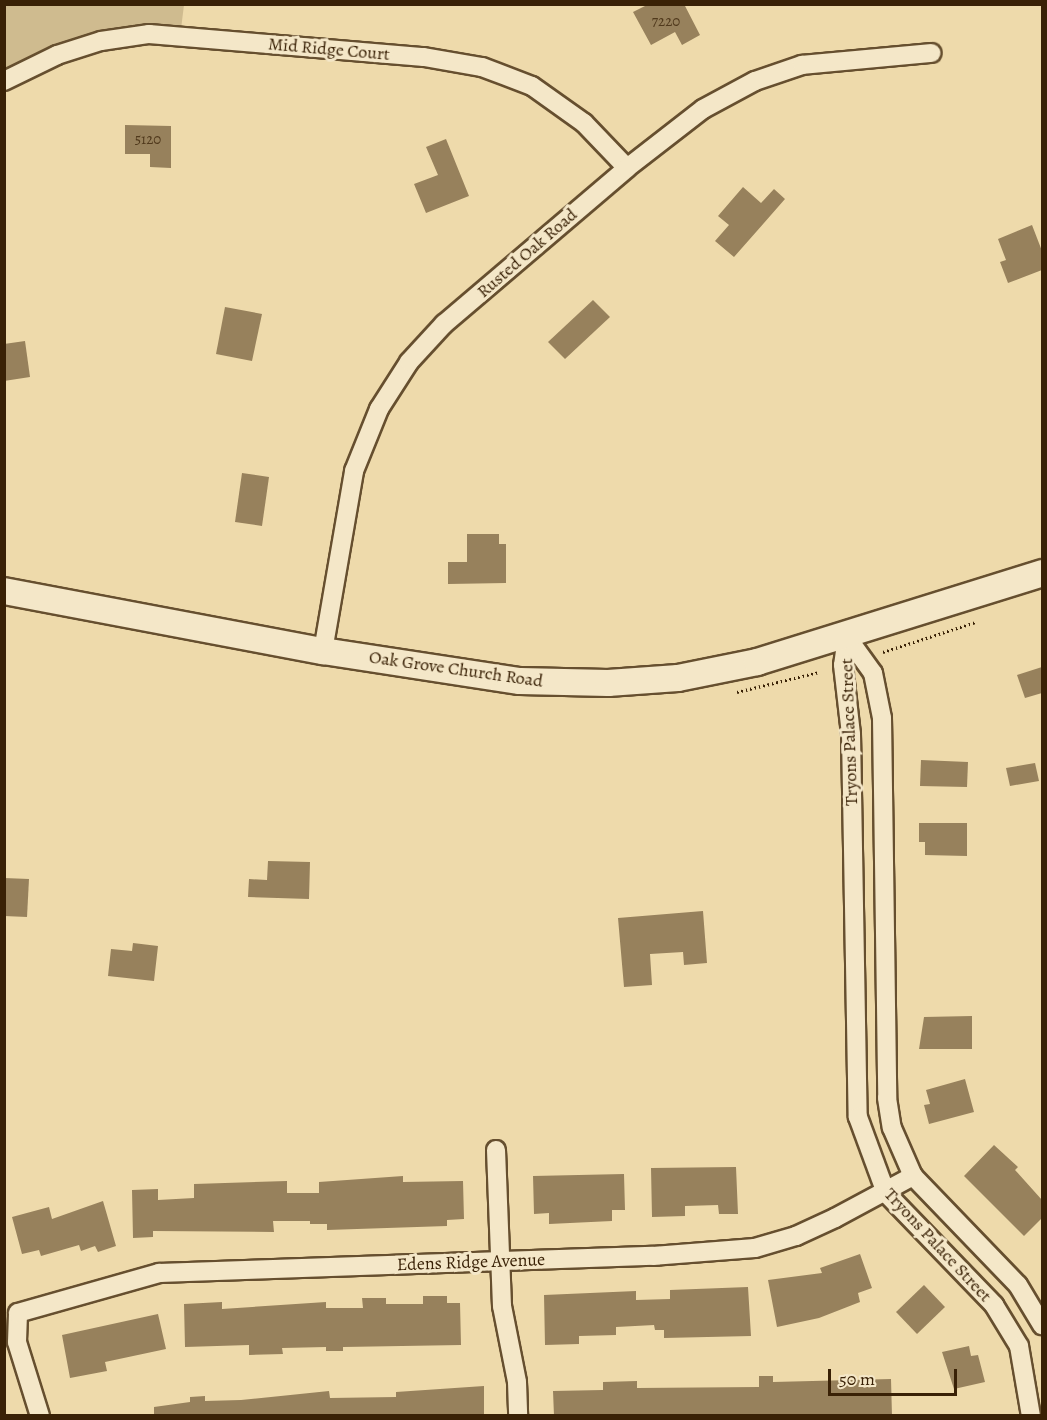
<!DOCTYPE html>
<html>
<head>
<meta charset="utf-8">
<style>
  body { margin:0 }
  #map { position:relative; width:1047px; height:1420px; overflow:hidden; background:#eedaab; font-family:Alegreya,serif }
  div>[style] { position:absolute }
  .green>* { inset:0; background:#cfbb8f }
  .building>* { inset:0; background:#97815c }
  .path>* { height:3px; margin-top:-1.5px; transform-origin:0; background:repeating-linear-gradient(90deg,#392106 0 1.5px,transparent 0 4.5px) }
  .roads { filter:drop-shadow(2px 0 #664f2f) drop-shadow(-2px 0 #664f2f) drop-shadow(0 2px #664f2f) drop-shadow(0 -2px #664f2f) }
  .minor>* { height:18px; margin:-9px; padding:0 9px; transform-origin:9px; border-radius:9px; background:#f4e7c8 }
  .secondary>* { height:26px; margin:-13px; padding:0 13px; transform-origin:13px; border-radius:13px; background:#f4e7c8 }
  span { translate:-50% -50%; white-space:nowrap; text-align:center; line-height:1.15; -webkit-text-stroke:6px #f4e7c8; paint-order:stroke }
  .number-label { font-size:15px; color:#50391c }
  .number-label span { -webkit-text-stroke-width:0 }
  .street-label { font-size:18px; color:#392106 }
  .frame { position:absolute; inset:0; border:6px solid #392106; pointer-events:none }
  .scale { position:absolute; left:828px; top:1369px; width:129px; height:27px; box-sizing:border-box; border:3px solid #392106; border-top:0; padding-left:8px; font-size:18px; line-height:21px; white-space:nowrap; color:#392106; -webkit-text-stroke:4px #f4e7c8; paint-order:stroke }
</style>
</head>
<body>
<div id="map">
  <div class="green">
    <div style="clip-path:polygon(5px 5px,184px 5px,180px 37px,149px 34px,5px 81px)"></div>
  </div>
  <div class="building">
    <div style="clip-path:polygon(649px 4px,684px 4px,700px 35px,682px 45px,675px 32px,651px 45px,633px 12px)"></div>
    <div style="clip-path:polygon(125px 125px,171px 126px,171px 168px,150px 167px,150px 154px,125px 154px)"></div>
    <div style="clip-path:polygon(446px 139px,469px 196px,426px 213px,414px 184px,438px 175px,426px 147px)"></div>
    <div style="clip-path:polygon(743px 187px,761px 203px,774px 189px,785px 199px,734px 257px,715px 241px,729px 225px,718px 216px)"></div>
    <div style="clip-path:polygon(1032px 225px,1042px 251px,1042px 270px,1008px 283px,1000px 262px,1006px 260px,998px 239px)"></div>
    <div style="clip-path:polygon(593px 300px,610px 317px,565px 359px,548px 342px)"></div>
    <div style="clip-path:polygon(225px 307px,262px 314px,252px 361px,216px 354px)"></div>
    <div style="clip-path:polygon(25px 341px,30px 377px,4px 381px,4px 344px)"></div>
    <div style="clip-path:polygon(242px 473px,269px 477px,262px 526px,235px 522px)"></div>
    <div style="clip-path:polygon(467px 534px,499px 534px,499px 544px,506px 544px,506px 583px,448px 584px,448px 562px,467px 562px)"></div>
    <div style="clip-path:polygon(1042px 667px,1042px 693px,1025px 698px,1017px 675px)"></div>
    <div style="clip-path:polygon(921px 760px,968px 762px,967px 787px,920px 786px)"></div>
    <div style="clip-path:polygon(1035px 763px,1039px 781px,1010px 786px,1006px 768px)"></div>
    <div style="clip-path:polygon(919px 823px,967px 823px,967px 856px,925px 855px,925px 842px,919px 842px)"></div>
    <div style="clip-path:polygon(268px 861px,310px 862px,309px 899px,248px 897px,249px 879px,267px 880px)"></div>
    <div style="clip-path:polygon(4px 878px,29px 879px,27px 917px,4px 916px)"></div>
    <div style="clip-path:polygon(703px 911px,707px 963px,684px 965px,683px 952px,650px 954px,652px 985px,624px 987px,618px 918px)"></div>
    <div style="clip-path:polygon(133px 943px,158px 946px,154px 981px,108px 976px,111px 949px,132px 951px)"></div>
    <div style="clip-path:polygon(972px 1016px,972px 1049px,919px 1049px,924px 1017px)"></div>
    <div style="clip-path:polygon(965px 1079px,974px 1112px,929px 1124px,924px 1105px,930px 1104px,926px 1090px)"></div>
    <div style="clip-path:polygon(994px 1145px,1018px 1167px,1015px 1170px,1042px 1200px,1042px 1218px,1024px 1236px,964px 1176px)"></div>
    <div style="clip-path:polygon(736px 1167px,738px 1214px,719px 1214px,718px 1205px,685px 1206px,685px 1216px,652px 1217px,651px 1168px)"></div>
    <div style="clip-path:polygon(624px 1174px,625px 1210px,612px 1210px,612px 1221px,549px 1224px,549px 1213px,534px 1214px,533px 1176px)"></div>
    <div style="clip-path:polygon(403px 1176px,403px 1182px,463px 1181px,464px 1219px,447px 1220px,447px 1226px,327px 1230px,327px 1224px,310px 1224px,310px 1221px,273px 1221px,274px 1232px,153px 1231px,153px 1237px,133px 1238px,132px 1190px,158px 1189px,158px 1200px,194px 1198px,194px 1184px,287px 1181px,287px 1193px,319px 1193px,319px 1182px)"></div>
    <div style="clip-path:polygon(103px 1201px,116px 1246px,98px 1252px,95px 1246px,81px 1251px,79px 1245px,41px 1256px,39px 1250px,22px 1254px,12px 1217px,49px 1207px,52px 1219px)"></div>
    <div style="clip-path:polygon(860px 1254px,872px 1288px,858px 1293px,860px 1302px,819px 1318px,777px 1327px,768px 1280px,822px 1273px,820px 1268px)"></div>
    <div style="clip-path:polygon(924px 1285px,945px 1307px,917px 1334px,896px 1312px)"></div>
    <div style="clip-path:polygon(748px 1287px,751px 1336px,664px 1338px,664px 1330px,655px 1330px,654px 1325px,616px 1327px,616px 1335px,579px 1336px,579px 1344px,545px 1345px,544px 1295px,636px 1291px,636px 1300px,670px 1299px,670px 1290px)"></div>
    <div style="clip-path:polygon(423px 1296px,447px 1296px,447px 1303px,460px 1303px,461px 1345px,343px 1347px,343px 1351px,326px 1351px,326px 1347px,282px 1348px,283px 1354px,249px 1355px,249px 1345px,185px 1347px,184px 1304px,222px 1302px,222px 1309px,326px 1302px,326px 1308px,363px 1308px,362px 1298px,386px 1298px,386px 1304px,423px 1304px)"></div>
    <div style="clip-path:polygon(158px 1314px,166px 1349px,105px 1362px,107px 1371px,70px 1378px,62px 1335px)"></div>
    <div style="clip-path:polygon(969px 1346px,971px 1356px,978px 1355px,985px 1382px,954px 1389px,942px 1352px)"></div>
    <div style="clip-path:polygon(759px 1376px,773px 1376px,773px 1382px,891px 1379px,892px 1416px,554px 1416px,553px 1391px,603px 1390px,603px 1382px,637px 1381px,637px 1388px,759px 1387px)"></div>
    <div style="clip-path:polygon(484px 1386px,484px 1416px,154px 1416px,154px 1407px,190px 1402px,190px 1397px,205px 1396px,205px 1401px,241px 1400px,329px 1391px,330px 1398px,396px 1397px,396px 1392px)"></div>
  </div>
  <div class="path">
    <div style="left:883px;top:652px;width:98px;rotate:-17.9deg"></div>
    <div style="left:737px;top:692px;width:84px;rotate:-13.7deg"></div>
  </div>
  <div class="roads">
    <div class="minor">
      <div style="left:4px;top:81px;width:59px;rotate:-26.1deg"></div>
      <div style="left:57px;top:55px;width:46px;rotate:-17.7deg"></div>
      <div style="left:101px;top:41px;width:49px;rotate:-8.3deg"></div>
      <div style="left:149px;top:34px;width:276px;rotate:4.8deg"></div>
      <div style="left:424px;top:57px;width:59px;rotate:9.8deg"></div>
      <div style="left:482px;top:67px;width:53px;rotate:20.8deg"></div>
      <div style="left:532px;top:86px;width:64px;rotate:35.4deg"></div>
      <div style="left:584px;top:123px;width:62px;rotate:46.3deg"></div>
      <div style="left:847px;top:637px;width:28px;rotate:98deg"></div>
      <div style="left:843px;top:665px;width:69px;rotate:83.4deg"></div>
      <div style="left:851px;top:734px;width:383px;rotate:89deg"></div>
      <div style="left:858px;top:1117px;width:81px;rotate:69.8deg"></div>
      <div style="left:886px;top:1193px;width:156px;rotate:46deg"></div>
      <div style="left:994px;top:1305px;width:48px;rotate:58.6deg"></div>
      <div style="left:1019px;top:1346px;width:71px;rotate:80.3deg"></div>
      <div style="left:847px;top:637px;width:44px;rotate:54.2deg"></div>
      <div style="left:873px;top:673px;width:46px;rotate:78.7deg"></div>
      <div style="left:882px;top:718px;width:380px;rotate:89.2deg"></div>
      <div style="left:887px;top:1098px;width:30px;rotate:81deg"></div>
      <div style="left:892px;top:1128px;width:52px;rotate:66.4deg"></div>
      <div style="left:913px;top:1176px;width:151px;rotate:46.1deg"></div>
      <div style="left:1018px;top:1285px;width:47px;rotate:59deg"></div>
      <div style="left:323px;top:651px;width:183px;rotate:-80.2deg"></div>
      <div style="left:354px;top:471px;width:67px;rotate:-68deg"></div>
      <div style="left:379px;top:409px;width:56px;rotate:-57.4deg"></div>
      <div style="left:409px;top:362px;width:52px;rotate:-47.4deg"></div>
      <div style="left:444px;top:324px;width:240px;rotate:-40.4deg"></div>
      <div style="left:627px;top:168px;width:96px;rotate:-37.8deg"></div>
      <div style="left:703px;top:109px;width:59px;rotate:-28.3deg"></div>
      <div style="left:755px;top:81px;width:50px;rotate:-18.8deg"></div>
      <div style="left:802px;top:65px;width:130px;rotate:-5.3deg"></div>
      <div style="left:496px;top:1150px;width:156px;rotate:87.8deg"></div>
      <div style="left:502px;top:1306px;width:77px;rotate:78.8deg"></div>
      <div style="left:517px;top:1382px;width:34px;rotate:88deg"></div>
      <div style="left:40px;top:1416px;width:77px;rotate:-107.3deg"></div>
      <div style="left:17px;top:1342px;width:29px;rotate:-88deg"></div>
      <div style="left:18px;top:1313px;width:147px;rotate:-15.8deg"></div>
      <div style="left:159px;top:1273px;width:494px;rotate:-2deg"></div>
      <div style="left:653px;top:1256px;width:102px;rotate:-4.5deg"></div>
      <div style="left:755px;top:1248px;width:43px;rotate:-16.3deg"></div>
      <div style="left:796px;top:1236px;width:43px;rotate:-24.8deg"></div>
      <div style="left:835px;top:1218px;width:89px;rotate:-28.3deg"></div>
    </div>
    <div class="secondary">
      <div style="left:4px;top:591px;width:325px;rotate:10.7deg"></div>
      <div style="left:323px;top:651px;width:199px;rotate:8.7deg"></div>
      <div style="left:520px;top:681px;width:88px;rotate:1.3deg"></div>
      <div style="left:608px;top:683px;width:70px;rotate:-4.1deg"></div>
      <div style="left:678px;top:678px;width:81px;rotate:-11.4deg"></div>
      <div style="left:757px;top:662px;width:299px;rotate:-17.3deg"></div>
    </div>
  </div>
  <div class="number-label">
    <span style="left:666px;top:22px">7220</span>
    <span style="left:148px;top:140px">5120</span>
  </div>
  <div class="street-label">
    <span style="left:329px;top:49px;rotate:5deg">Mid Ridge Court</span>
    <span style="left:527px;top:253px;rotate:-41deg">Rusted Oak Road</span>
    <span style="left:456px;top:669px;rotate:8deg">Oak Grove Church Road</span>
    <span style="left:849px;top:732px;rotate:-92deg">Tryons Palace Street</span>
    <span style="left:938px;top:1245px;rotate:47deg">Tryons Palace Street</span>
    <span style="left:471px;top:1262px;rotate:-2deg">Edens Ridge Avenue</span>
  </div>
  <div class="frame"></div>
  <div class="scale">50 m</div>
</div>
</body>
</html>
